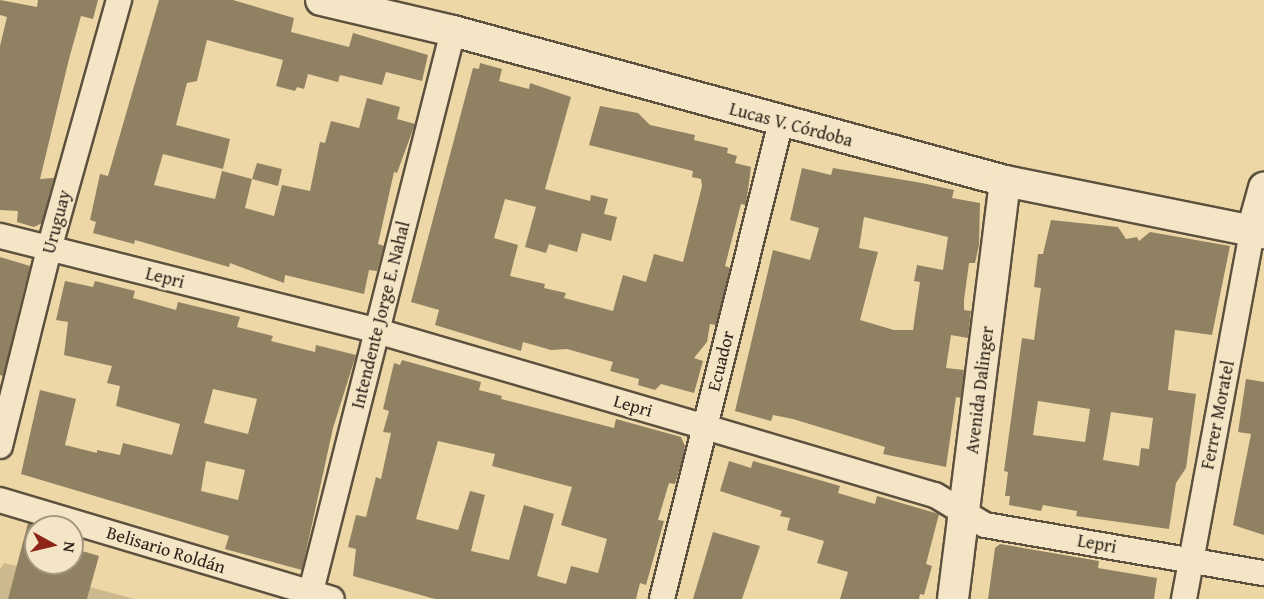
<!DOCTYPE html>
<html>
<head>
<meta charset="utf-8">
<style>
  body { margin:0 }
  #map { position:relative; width:1264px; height:599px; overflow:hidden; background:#edd7a6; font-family:"Gentium Book Plus",serif }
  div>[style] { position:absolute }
  .green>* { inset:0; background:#ccb98e }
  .building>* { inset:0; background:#908163 }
  .roads { filter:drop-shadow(2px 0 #5c513e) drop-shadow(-2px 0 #5c513e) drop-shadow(0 2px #5c513e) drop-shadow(0 -2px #5c513e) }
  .minor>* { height:24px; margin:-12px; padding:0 12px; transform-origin:12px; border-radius:12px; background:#f3e5c5 }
  .tertiary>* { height:30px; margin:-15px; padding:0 15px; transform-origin:15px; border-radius:15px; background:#f3e5c5 }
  span { translate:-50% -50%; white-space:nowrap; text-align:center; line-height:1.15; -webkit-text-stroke:4.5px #f3e5c5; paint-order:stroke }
  .street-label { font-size:18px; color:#2c241b }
  .north { position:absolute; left:24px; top:515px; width:60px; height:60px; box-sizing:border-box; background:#f3e5c5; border:2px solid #a39881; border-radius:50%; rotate:98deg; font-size:16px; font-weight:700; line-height:24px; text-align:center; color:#2c241b }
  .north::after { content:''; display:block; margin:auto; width:21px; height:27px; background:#8f2418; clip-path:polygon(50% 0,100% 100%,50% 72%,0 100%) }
</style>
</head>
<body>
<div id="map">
  <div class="green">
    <div style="clip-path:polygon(4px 563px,17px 566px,8px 599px,0 599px,0 569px)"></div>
    <div style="clip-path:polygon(90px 587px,134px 599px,87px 599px)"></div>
  </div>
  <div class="building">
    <div style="clip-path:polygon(0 0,37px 7px,38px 0,98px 0,93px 19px,81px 16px,69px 59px,40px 179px,54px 178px,42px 223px,34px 227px,17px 222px,18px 211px,0 210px,0 46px,7px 17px,0 15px)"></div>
    <div style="clip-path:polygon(159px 0,233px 0,294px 18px,291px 32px,349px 47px,353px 33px,428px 55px,422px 81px,386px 72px,382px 85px,340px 75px,338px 82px,308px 74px,304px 89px,297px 87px,295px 91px,276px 86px,283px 60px,207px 40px,197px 81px,187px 83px,176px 125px,230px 139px,223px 169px,163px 154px,154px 185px,215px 199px,222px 171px,252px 179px,245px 208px,274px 216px,282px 185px,310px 191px,320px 142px,325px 143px,331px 121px,359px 128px,367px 98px,400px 107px,397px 119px,415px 124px,397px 173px,394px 172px,378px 244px,384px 246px,377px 271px,369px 270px,364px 294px,285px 275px,284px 283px,230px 263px,229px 267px,135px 240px,134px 244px,93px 233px,96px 222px,90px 220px,100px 174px,108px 176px)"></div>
    <div style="clip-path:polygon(480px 63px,502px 69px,499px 81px,529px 89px,530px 83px,571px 97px,545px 189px,590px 201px,591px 195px,608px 199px,604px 214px,617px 217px,611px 241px,582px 233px,577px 252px,549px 244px,546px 253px,525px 247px,536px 207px,505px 199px,494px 238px,518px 245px,510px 276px,545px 284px,544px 288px,566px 293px,564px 298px,613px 311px,623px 275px,646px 282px,654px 254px,683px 262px,702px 186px,701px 179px,692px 177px,693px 171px,589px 145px,600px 106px,638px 113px,650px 125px,695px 135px,694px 140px,728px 148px,727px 153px,737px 156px,735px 163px,751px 167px,746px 205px,741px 204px,725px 266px,730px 268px,716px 325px,710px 324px,707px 342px,694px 358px,703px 361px,694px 393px,661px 384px,655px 390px,638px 385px,639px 379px,610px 371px,613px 362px,567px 349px,551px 350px,523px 342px,521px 351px,435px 325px,439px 310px,411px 302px,473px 68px,479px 69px)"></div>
    <div style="clip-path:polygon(257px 163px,282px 169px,278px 186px,252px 179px)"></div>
    <div style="clip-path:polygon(evenodd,802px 168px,831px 175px,833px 168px,922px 183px,954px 190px,952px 198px,980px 203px,979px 245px,975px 263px,969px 263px,964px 300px,964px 310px,971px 311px,968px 338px,951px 335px,946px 368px,964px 370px,961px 398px,956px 397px,946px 467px,883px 454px,885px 447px,793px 419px,773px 415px,771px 421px,735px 411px,773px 250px,810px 260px,819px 228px,790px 220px,802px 168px,864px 217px,948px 237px,943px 270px,917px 265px,914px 281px,920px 282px,913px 330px,894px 330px,860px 320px,878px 252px,859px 248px,864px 217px)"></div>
    <div style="clip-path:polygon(evenodd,1051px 220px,1118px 227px,1126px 239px,1137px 237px,1139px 241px,1150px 232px,1230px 246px,1212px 335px,1175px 330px,1168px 390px,1196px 394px,1186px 468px,1176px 483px,1169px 529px,1076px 516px,1077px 511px,1043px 505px,1041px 511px,1009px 505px,1010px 496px,1005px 496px,1008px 472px,1004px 471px,1022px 338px,1034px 340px,1041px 288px,1034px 287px,1038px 254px,1043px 254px,1051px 220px,1038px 401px,1090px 409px,1085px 442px,1033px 435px,1038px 401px,1051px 220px,1111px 412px,1153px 418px,1149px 449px,1141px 448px,1139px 466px,1103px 460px,1111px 412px)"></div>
    <div style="clip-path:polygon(0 257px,30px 266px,3px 376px,0 375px)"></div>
    <div style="clip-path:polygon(evenodd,65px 281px,93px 287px,95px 281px,135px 291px,133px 298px,176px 310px,178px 302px,240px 317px,237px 327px,273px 336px,271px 341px,315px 352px,316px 345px,356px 355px,333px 428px,302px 570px,225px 549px,229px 536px,21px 474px,40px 390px,76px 399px,65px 445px,97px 453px,97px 450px,120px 455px,123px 443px,172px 455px,180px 424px,116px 406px,120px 386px,107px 383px,112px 366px,64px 355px,68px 322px,56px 320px,65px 281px,213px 389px,257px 399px,248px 434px,204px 423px,213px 389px,65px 281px,206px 461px,245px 470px,238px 500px,201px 491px,206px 461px)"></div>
    <div style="clip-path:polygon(evenodd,402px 360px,481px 382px,479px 390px,502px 396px,501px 399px,614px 428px,616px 419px,681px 437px,685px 446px,683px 458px,675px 484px,669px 483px,658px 520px,664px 521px,646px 585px,640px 583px,636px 599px,435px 599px,353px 576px,356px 549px,348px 547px,356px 515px,366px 517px,376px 477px,381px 479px,391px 433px,383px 432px,389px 411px,383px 409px,394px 363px,400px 365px,402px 360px,438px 441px,495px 454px,492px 466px,572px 487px,561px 525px,607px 539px,598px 573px,571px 566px,566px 584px,537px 576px,554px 514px,524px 505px,509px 560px,471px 551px,485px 495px,470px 491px,458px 530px,416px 519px,438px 441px)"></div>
    <div style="clip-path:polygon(1246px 379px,1264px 382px,1264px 535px,1233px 525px,1251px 434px,1238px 432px)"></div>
    <div style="clip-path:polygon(729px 461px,751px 468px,753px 461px,840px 486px,838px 493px,875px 504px,877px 496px,939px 514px,926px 564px,932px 566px,924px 595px,920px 594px,919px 599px,840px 599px,848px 572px,817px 563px,824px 541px,787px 530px,790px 518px,780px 516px,782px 511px,720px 491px)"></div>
    <div style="clip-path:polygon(28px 523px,36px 526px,36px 563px,72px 563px,72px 548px,99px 556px,87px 599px,8px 599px)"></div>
    <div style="clip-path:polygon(713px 532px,760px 546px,742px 599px,693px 599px)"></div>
    <div style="clip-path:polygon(1000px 544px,1099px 561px,1098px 568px,1157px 578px,1154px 599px,988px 599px,995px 548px)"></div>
  </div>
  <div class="roads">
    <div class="minor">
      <div style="left:0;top:236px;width:389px;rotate:14.1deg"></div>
      <div style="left:377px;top:331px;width:342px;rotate:16.3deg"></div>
      <div style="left:705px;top:427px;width:240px;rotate:16.5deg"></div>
      <div style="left:935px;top:495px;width:58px;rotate:31deg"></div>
      <div style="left:985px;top:525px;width:283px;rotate:9.8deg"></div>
      <div style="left:0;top:446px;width:203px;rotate:-76deg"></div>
      <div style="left:49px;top:249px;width:259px;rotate:-74.3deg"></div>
      <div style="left:0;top:500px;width:346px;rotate:16.6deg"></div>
      <div style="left:309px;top:599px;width:586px;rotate:-75.77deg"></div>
      <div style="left:662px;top:599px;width:491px;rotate:-76deg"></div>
      <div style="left:1184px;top:599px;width:374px;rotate:-79.5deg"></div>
    </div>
    <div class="tertiary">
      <div style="left:321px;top:0;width:136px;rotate:13.2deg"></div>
      <div style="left:453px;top:31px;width:572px;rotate:15.2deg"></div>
      <div style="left:1005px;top:181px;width:264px;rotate:11.4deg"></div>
      <div style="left:1252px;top:231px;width:45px;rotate:-74.4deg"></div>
      <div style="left:953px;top:599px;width:421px;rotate:-82.9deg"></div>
    </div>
  </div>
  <div class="street-label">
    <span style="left:791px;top:125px;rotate:15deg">Lucas V. Córdoba</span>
    <span style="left:57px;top:222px;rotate:-75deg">Uruguay</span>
    <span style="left:165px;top:278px;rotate:14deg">Lepri</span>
    <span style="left:381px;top:315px;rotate:-76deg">Intendente Jorge E. Nahal</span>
    <span style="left:721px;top:361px;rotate:-76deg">Ecuador</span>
    <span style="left:980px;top:390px;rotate:-83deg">Avenida Dalinger</span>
    <span style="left:633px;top:406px;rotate:16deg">Lepri</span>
    <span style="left:1218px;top:415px;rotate:-79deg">Ferrer Moratel</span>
    <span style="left:1097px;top:544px;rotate:10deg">Lepri</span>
    <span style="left:166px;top:550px;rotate:17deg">Belisario Roldán</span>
  </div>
  <div class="north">N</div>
</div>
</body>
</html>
